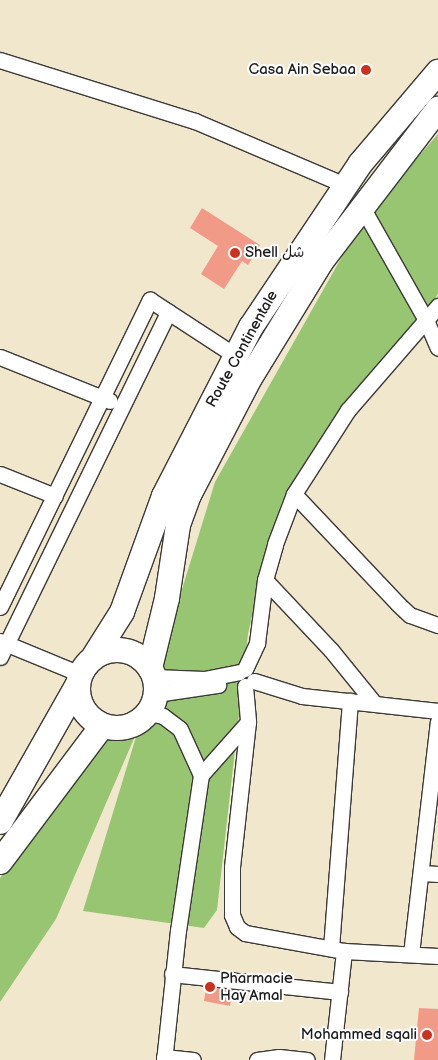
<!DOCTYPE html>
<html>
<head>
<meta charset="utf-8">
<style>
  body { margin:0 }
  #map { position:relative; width:438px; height:1060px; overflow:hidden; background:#f1e7cd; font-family:"Balsamiq Sans","Playpen Sans Arabic",sans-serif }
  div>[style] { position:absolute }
  .green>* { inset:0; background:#98c572 }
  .building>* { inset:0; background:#f29a88 }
  .roads { filter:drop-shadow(1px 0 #3c3a37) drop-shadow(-1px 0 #3c3a37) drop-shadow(0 1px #3c3a37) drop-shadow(0 -1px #3c3a37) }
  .street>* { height:15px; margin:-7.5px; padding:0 7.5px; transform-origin:7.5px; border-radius:7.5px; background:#fff }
  .primary>* { height:24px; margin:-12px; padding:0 12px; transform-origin:12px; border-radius:12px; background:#fff }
  .primary>.ring { margin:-12px; padding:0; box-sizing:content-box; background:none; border:24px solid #fff; border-radius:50% }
  .dots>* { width:14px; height:14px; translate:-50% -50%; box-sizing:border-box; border:2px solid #fff; border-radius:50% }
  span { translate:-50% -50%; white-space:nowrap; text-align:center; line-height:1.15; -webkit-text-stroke:4px #fff; paint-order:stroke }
  .poi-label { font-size:15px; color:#1c1c1c }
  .right { translate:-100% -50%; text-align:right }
  .left { translate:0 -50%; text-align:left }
  .street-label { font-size:15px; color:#1c1c1c }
</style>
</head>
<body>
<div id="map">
  <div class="green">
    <div style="clip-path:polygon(438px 134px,438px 294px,282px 502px,266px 554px,248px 634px,217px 910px,204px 928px,83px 911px,139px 727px,56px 919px,0 1002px,0 878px,120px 715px,129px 717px,144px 713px,215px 482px,362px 221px)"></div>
  </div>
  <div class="building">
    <div style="clip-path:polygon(202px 208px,260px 245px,248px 265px,242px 261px,224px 289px,201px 274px,218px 246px,190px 228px)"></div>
    <div style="clip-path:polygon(207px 982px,233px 986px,230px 1006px,204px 1001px)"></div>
    <div style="clip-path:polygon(419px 1008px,438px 1009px,438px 1060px,414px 1060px)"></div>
  </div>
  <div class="roads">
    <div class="street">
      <div style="left:0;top:60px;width:204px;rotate:17.4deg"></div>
      <div style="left:195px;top:121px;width:163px;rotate:23.1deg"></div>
      <div style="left:362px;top:207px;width:130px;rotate:60.5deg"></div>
      <div style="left:426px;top:320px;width:30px;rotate:67deg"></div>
      <div style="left:0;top:357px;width:118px;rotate:21.8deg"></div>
      <div style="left:0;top:474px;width:59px;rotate:21.8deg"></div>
      <div style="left:294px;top:494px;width:151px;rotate:46.6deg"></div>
      <div style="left:398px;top:604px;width:16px;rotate:43deg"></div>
      <div style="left:410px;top:615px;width:30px;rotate:20deg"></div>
      <div style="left:265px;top:580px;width:96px;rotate:46.7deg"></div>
      <div style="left:331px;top:650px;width:68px;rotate:50.9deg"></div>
      <div style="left:0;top:607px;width:342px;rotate:-64deg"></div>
      <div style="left:150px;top:300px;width:103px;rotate:33.1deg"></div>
      <div style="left:0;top:641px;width:87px;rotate:22.4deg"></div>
      <div style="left:0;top:657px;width:384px;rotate:-64deg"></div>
      <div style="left:245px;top:669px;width:29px;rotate:-65deg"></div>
      <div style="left:257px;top:643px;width:64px;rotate:-82.8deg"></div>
      <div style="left:265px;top:580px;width:37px;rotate:-74deg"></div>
      <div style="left:275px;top:544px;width:53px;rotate:-69.2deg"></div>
      <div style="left:294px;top:494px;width:100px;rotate:-57.3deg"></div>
      <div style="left:348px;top:410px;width:138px;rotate:-49.1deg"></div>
      <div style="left:154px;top:677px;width:50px;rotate:2.3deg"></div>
      <div style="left:204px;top:679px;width:36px;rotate:-11deg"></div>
      <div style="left:254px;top:681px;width:50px;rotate:17.4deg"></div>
      <div style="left:302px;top:696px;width:137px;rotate:6.3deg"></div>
      <div style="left:245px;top:686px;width:36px;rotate:85deg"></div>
      <div style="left:248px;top:722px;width:146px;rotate:96.3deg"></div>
      <div style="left:232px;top:867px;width:48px;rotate:90deg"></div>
      <div style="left:232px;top:915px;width:13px;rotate:67deg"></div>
      <div style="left:237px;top:927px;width:10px;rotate:37deg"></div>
      <div style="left:245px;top:933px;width:101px;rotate:10.3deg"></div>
      <div style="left:344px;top:951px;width:94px;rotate:3deg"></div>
      <div style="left:156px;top:694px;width:63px;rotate:-8.3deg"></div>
      <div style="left:148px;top:713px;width:15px;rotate:11deg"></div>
      <div style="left:163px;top:716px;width:21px;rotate:37deg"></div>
      <div style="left:180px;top:729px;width:51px;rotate:65.5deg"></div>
      <div style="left:201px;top:775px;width:157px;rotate:98.4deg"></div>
      <div style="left:178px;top:930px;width:131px;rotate:96.1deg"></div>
      <div style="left:201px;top:775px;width:71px;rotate:-48.4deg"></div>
      <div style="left:421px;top:873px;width:17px;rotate:3deg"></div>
      <div style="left:331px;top:948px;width:248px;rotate:-85.6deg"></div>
      <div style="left:411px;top:954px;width:234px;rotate:-83.4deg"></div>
      <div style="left:172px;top:974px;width:169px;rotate:6.1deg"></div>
      <div style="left:164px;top:1057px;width:29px;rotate:6deg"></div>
      <div style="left:257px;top:1060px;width:22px;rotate:-8deg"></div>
      <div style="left:279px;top:1057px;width:28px;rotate:6deg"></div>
      <div style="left:332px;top:1060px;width:110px;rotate:-83.7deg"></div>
    </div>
    <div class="primary">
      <div class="ring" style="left:78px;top:650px;width:54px;height:54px"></div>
      <div style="left:95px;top:655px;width:51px;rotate:-57.9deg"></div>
      <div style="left:122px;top:612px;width:123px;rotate:-70.1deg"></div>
      <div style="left:164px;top:496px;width:190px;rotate:-62.8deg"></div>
      <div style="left:251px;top:327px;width:196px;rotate:-56.2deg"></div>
      <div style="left:360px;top:164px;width:121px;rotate:-49.7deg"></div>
      <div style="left:150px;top:668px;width:72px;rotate:-76.3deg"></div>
      <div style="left:167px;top:598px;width:74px;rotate:-81.4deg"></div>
      <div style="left:178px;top:525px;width:32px;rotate:-70deg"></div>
      <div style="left:189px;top:495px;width:132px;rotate:-62.5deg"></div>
      <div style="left:250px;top:378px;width:136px;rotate:-58.5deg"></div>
      <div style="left:321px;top:262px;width:193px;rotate:-52.6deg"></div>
      <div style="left:0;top:822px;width:156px;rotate:-60.5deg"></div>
      <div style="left:0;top:862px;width:170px;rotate:-53.1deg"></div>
    </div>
  </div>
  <div class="dots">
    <div style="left:366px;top:70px;background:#c8321e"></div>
    <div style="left:235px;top:253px;background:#c8321e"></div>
    <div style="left:210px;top:987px;background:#c8321e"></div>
    <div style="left:427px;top:1035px;background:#c8321e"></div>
  </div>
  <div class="poi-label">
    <span class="right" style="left:356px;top:70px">Casa Ain Sebaa</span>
    <span class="left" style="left:245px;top:253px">Shell شل</span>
    <span class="left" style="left:220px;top:987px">Pharmacie<br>Hay Amal</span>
    <span class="right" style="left:417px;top:1035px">Mohammed sqali</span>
  </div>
  <div class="street-label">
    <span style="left:242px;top:349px;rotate:-61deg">Route Continentale</span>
  </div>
</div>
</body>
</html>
